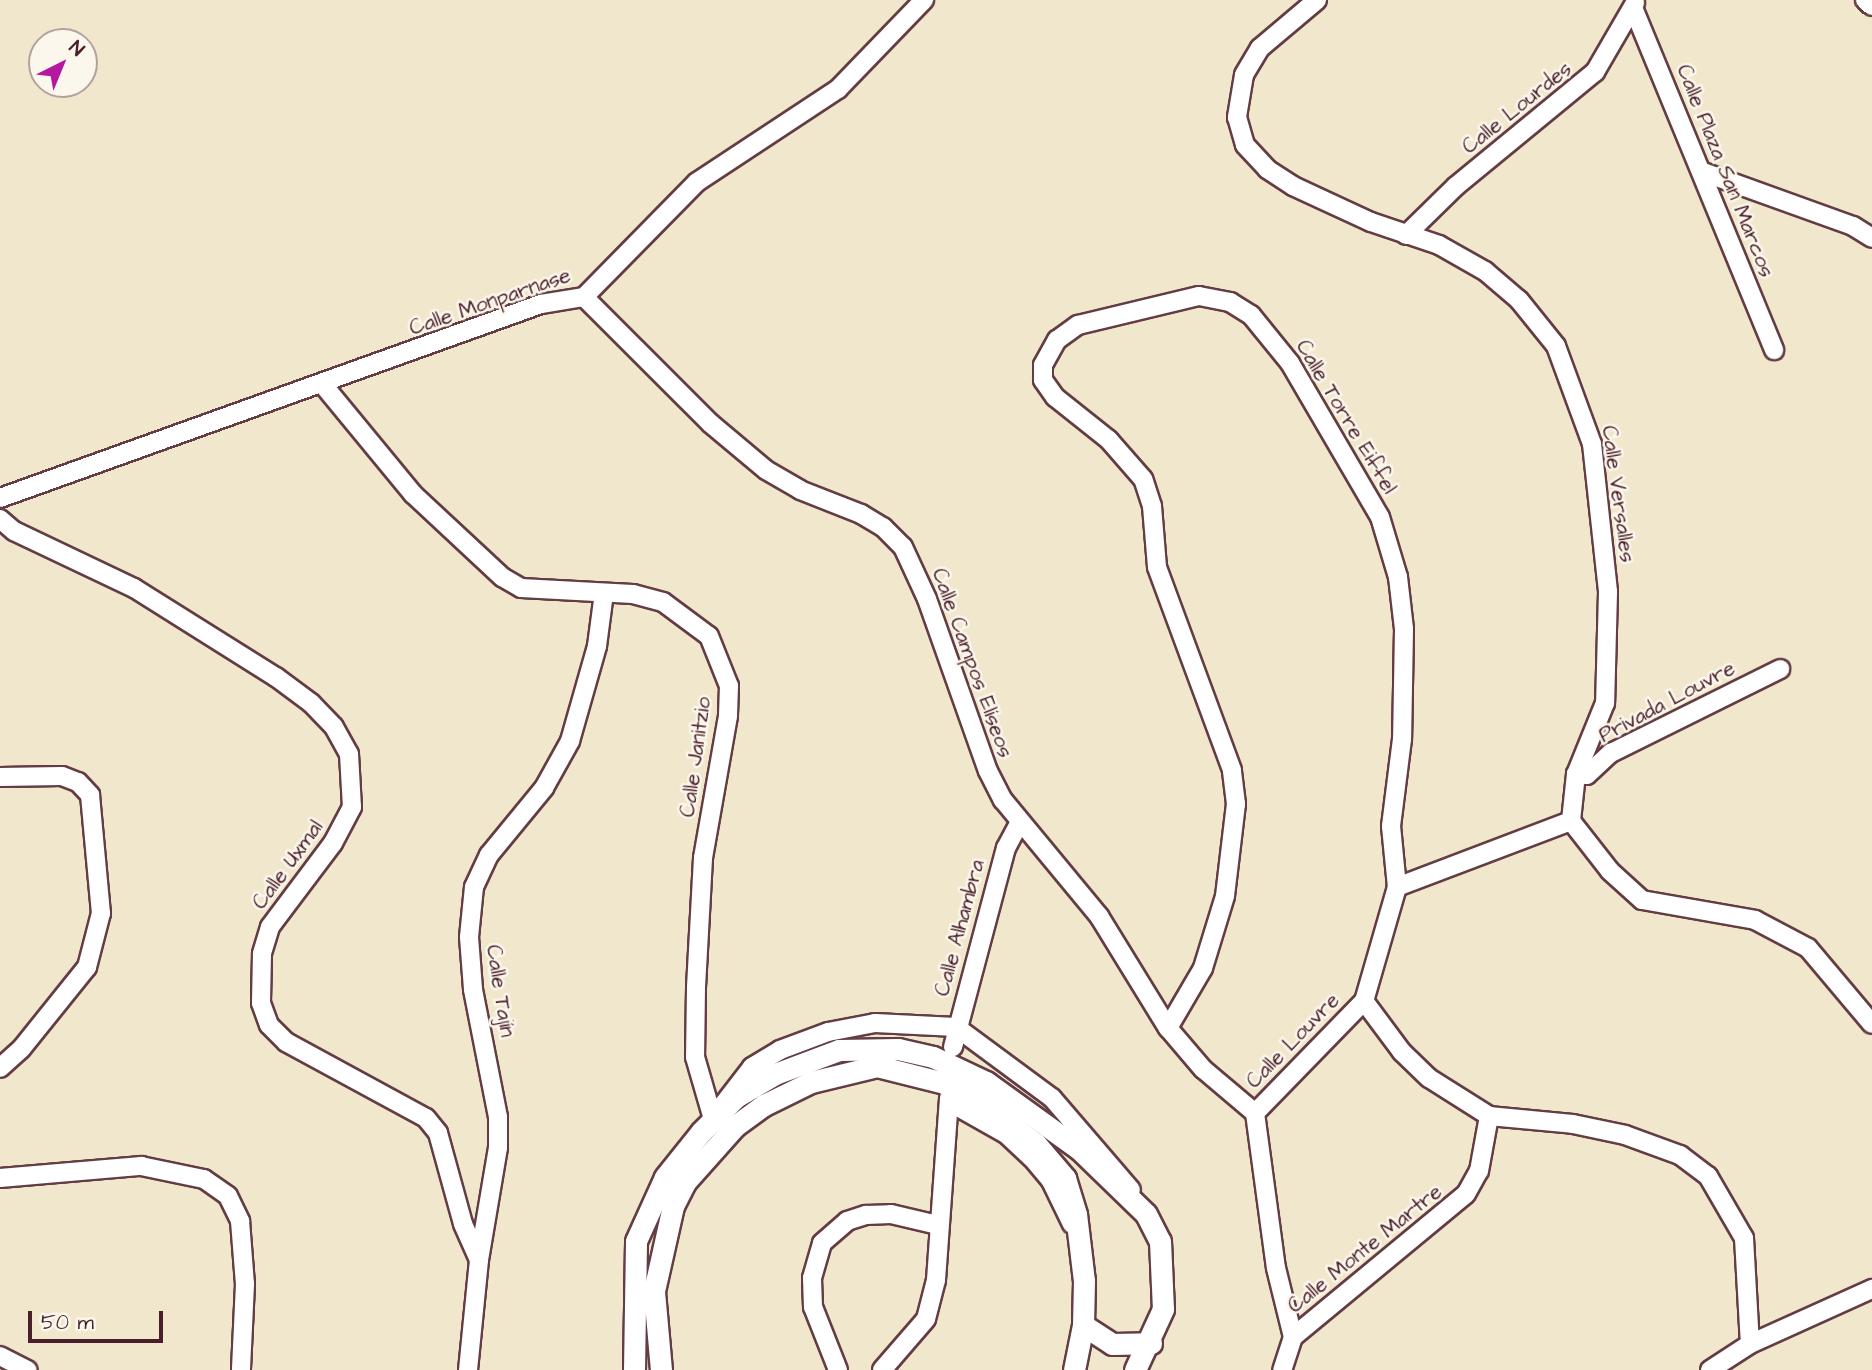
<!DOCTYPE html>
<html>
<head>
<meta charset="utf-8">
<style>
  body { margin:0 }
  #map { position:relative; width:1872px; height:1370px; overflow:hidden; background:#f1e7cd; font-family:"Architects Daughter",sans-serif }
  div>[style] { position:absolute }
  .roads { filter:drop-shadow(2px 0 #633d43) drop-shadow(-2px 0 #633d43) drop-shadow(0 2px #633d43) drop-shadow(0 -2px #633d43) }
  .minor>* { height:18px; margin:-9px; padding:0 9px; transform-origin:9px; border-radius:9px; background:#fff }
  .tertiary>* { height:21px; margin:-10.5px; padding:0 10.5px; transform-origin:10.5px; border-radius:10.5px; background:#fff }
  span { translate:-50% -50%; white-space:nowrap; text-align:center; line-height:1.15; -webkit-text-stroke:5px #fbf7ec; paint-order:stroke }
  .street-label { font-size:21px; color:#4a1f2b }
  .north { position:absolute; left:28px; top:28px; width:70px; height:70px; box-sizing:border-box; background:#fbf7ec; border:2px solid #b4a19f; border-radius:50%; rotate:43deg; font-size:19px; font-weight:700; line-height:28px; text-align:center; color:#4a1f2b }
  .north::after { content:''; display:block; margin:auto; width:24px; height:32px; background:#b5179e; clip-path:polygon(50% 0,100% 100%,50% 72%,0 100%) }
  .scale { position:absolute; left:28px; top:1311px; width:135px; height:32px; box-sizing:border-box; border:4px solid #4a1f2b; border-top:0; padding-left:9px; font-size:21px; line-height:24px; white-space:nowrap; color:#4a1f2b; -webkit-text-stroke:5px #fbf7ec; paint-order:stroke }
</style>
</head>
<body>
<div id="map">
  <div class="roads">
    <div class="minor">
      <div style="left:1317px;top:0;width:75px;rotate:139.9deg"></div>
      <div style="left:1260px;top:48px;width:31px;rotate:121deg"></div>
      <div style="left:1244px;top:75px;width:43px;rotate:99.5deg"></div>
      <div style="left:1237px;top:117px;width:29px;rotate:74deg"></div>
      <div style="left:1245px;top:145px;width:33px;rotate:47deg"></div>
      <div style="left:1267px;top:169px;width:31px;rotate:33deg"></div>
      <div style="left:1293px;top:186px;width:86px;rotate:24.8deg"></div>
      <div style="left:1371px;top:222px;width:72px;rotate:18.7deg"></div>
      <div style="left:1439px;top:245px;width:53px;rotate:29.5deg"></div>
      <div style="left:1485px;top:271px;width:45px;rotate:40.5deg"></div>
      <div style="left:1519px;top:300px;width:59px;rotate:51.2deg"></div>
      <div style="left:1556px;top:346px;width:104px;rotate:69.8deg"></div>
      <div style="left:1592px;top:444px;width:149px;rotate:83.8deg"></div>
      <div style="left:1608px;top:592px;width:111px;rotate:91.5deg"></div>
      <div style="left:1605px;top:703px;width:77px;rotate:112.2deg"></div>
      <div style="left:1576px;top:774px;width:47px;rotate:96.1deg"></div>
      <div style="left:1571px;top:821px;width:63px;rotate:52deg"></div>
      <div style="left:1610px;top:871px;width:43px;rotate:42.2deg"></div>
      <div style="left:1642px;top:900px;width:115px;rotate:10deg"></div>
      <div style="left:1755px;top:920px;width:60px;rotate:27.8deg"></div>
      <div style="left:1808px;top:948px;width:99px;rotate:49.9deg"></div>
      <div style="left:1865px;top:0;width:9px;rotate:41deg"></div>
      <div style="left:1634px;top:10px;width:368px;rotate:67.6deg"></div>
      <div style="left:1703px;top:172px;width:159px;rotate:19.8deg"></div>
      <div style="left:1853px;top:226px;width:22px;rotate:32deg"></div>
      <div style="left:1406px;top:235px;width:70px;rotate:-44.4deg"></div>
      <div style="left:1456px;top:186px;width:180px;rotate:-39.4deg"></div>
      <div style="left:1595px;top:72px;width:80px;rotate:-59.9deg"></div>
      <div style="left:584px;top:297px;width:178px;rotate:45deg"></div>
      <div style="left:710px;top:423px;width:73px;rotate:40deg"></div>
      <div style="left:766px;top:470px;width:39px;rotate:30deg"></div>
      <div style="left:800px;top:490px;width:66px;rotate:21.5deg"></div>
      <div style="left:861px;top:514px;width:26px;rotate:31deg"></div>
      <div style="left:883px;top:527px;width:28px;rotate:45deg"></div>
      <div style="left:903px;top:547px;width:57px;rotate:65.2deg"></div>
      <div style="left:927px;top:599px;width:182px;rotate:70.5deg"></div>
      <div style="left:988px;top:771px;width:33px;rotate:63deg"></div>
      <div style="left:1003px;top:800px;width:151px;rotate:50.4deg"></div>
      <div style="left:1099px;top:916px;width:132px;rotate:58.4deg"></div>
      <div style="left:1168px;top:1028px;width:54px;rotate:49.5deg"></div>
      <div style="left:1203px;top:1069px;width:68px;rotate:40.2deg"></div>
      <div style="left:324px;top:386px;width:140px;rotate:50.5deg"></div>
      <div style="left:413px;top:494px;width:122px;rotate:43deg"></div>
      <div style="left:502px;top:577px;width:22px;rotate:30deg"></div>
      <div style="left:521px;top:588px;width:112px;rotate:3.1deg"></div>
      <div style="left:633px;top:594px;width:31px;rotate:15deg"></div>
      <div style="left:663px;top:602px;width:57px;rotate:36.5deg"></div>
      <div style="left:709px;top:636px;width:54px;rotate:68.2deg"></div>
      <div style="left:729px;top:686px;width:30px;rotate:92deg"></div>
      <div style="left:728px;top:716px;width:144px;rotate:100deg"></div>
      <div style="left:703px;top:858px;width:130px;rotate:93.1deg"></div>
      <div style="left:696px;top:988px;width:69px;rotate:90.8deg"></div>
      <div style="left:695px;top:1057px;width:65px;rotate:73.8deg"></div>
      <div style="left:0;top:498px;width:575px;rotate:-19.73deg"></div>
      <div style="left:541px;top:304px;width:44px;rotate:-9.2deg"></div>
      <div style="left:584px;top:297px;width:161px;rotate:-45.5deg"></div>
      <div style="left:697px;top:182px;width:169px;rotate:-33.4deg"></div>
      <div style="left:838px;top:89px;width:124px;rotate:-46deg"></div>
      <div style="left:0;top:519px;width:18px;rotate:41deg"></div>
      <div style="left:14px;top:531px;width:133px;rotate:25.4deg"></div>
      <div style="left:134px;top:588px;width:168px;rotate:32.1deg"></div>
      <div style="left:276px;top:677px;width:44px;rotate:36.6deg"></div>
      <div style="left:311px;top:703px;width:33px;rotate:46deg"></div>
      <div style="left:334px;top:727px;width:31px;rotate:61deg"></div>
      <div style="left:349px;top:754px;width:53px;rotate:86.8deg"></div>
      <div style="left:352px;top:807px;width:41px;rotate:117.8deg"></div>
      <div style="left:333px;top:843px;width:105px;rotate:126.9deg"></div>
      <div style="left:270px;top:927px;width:28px;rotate:107deg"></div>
      <div style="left:262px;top:954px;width:49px;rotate:91.2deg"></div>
      <div style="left:261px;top:1003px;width:23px;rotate:70deg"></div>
      <div style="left:269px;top:1025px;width:24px;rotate:45deg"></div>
      <div style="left:286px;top:1042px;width:159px;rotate:28.5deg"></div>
      <div style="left:426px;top:1118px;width:19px;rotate:51deg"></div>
      <div style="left:438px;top:1133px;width:94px;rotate:74.6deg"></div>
      <div style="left:463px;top:1224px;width:39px;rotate:66deg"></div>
      <div style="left:479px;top:1260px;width:111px;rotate:95.7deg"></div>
      <div style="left:1576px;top:774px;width:11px;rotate:5deg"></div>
      <div style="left:1587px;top:775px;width:33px;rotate:-43deg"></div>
      <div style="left:1611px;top:753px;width:189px;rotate:-26.4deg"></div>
      <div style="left:0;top:777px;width:62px;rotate:-0.9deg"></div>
      <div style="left:62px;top:776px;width:17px;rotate:21deg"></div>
      <div style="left:78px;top:782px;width:18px;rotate:47deg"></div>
      <div style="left:90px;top:795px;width:119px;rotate:84.7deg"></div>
      <div style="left:101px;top:913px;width:56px;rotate:104.5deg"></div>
      <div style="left:87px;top:967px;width:105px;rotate:128.8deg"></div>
      <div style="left:21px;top:1049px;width:28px;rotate:138deg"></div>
      <div style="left:1397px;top:887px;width:186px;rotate:-20.8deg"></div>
      <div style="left:1364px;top:1001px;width:64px;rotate:53.3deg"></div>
      <div style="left:1402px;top:1052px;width:37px;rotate:44deg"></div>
      <div style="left:1429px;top:1078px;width:71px;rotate:32.3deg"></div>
      <div style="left:1489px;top:1116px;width:84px;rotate:5.4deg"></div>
      <div style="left:1573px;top:1124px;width:53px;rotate:11.9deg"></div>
      <div style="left:1625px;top:1135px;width:59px;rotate:20deg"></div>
      <div style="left:1680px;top:1155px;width:35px;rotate:37deg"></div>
      <div style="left:1708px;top:1176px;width:72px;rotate:59.9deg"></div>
      <div style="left:1744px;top:1238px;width:106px;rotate:86.8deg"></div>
      <div style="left:1168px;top:1028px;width:69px;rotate:-59.7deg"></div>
      <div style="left:1203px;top:968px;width:75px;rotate:-73deg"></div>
      <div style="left:1225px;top:896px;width:93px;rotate:-83.2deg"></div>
      <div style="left:1236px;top:804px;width:34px;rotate:-97deg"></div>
      <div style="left:1232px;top:770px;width:216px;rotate:-110.3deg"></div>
      <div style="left:1157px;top:567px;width:61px;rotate:-94.7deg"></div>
      <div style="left:1152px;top:506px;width:28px;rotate:-108deg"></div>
      <div style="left:1143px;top:479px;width:52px;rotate:-131.1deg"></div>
      <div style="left:1109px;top:440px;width:69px;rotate:-141.5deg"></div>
      <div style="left:1055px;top:397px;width:21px;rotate:-125deg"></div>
      <div style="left:1043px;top:380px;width:15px;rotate:-90deg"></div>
      <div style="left:1043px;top:365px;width:29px;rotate:-61deg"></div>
      <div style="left:1057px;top:340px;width:26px;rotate:-36deg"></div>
      <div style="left:1078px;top:325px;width:124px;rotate:-13.5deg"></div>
      <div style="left:1199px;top:296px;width:32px;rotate:11deg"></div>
      <div style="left:1230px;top:302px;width:25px;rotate:32deg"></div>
      <div style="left:1251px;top:315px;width:62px;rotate:50.9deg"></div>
      <div style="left:1290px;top:363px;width:178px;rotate:59.7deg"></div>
      <div style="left:1380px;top:517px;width:63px;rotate:73.3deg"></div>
      <div style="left:1398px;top:577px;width:52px;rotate:83.4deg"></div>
      <div style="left:1404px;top:629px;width:110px;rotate:91deg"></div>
      <div style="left:1402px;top:739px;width:88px;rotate:97.2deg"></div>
      <div style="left:1391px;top:826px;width:61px;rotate:84.4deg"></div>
      <div style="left:1397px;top:887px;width:119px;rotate:106.1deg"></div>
      <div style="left:1364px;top:1001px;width:156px;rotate:134.2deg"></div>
      <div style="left:1255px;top:1113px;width:156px;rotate:82.3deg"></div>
      <div style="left:1276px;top:1268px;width:71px;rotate:76.2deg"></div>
      <div style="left:1293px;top:1337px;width:35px;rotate:108deg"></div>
      <div style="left:953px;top:1047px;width:206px;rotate:-75.1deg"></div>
      <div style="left:1006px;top:848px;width:27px;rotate:-62deg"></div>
      <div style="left:949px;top:1102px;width:65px;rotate:29.3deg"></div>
      <div style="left:1006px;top:1134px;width:35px;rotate:43deg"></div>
      <div style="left:1032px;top:1158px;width:30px;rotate:50deg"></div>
      <div style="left:1051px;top:1181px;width:48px;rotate:64deg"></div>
      <div style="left:722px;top:1106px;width:49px;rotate:-52.4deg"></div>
      <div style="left:752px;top:1067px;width:33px;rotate:-31deg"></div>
      <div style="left:780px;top:1050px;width:51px;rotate:-20.6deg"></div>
      <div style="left:828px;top:1032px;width:48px;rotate:-10.8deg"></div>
      <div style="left:875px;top:1023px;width:81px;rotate:2.8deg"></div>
      <div style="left:956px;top:1027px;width:119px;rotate:36.5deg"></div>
      <div style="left:1052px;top:1098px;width:121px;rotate:49.3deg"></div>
      <div style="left:0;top:1178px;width:142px;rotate:-4.9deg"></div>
      <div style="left:141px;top:1166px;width:64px;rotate:11.7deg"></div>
      <div style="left:204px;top:1179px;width:29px;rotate:35deg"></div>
      <div style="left:228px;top:1196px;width:28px;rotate:64deg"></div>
      <div style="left:240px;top:1221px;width:63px;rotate:85.5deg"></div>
      <div style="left:245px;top:1284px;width:86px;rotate:92.7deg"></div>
      <div style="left:479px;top:1260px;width:114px;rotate:-80.4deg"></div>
      <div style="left:498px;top:1148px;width:31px;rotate:-90deg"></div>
      <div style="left:498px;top:1117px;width:130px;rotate:-101.1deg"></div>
      <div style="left:473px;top:989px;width:52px;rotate:-94.4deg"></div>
      <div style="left:469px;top:937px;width:50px;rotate:-84.3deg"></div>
      <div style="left:474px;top:887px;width:35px;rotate:-65deg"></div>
      <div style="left:489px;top:855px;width:87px;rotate:-50.6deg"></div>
      <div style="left:544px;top:788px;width:54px;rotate:-61deg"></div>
      <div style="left:570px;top:741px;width:99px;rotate:-74.1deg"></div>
      <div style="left:597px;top:646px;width:53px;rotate:-82.5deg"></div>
      <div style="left:1293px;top:1337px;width:224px;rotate:-39.6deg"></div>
      <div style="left:1466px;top:1194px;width:26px;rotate:-61deg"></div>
      <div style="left:1479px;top:1171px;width:56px;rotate:-79.7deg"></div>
      <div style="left:0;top:1356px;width:31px;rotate:27deg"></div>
      <div style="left:838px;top:1370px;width:68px;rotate:-111.6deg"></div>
      <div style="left:813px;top:1307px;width:29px;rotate:-92deg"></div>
      <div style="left:812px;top:1278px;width:36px;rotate:-74deg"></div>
      <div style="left:822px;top:1243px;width:33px;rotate:-41deg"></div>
      <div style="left:847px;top:1221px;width:20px;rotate:-18deg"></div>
      <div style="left:866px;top:1215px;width:25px;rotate:-2deg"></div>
      <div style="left:891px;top:1214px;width:48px;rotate:13.2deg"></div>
      <div style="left:882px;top:1370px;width:67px;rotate:-49.2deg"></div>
      <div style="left:926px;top:1319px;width:40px;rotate:-75.6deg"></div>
      <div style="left:936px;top:1280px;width:183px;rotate:-85.9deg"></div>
      <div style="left:1710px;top:1370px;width:48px;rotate:-33deg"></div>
      <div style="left:1750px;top:1344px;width:134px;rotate:-24.3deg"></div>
    </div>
    <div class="tertiary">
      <div style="left:1083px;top:1325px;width:35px;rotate:33deg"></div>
      <div style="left:1112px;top:1344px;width:39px;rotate:-1deg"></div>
      <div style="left:634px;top:1370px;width:129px;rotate:-89.1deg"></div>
      <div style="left:636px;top:1241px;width:70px;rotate:-65.6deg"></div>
      <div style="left:665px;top:1177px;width:58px;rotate:-51.3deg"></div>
      <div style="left:701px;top:1132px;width:49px;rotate:-45deg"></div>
      <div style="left:736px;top:1097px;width:45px;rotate:-30.5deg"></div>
      <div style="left:775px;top:1074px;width:68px;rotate:-20.6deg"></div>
      <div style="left:839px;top:1050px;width:59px;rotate:-1deg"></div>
      <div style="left:898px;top:1049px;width:36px;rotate:13deg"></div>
      <div style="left:933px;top:1057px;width:59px;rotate:25.3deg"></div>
      <div style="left:986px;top:1082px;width:115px;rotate:35.8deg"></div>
      <div style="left:1079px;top:1149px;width:93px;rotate:44.1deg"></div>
      <div style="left:1146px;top:1214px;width:30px;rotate:63deg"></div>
      <div style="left:1160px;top:1241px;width:68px;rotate:87.5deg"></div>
      <div style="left:1163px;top:1309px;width:67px;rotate:114.7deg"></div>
      <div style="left:661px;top:1370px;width:79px;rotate:-95.1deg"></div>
      <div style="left:654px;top:1291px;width:87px;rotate:-77.4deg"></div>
      <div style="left:673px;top:1206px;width:28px;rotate:-63deg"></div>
      <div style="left:686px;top:1181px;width:74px;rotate:-48.3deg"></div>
      <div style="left:735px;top:1126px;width:36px;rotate:-36deg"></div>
      <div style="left:764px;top:1105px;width:52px;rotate:-26.1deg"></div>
      <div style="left:811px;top:1082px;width:68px;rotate:-13.6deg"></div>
      <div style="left:877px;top:1066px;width:69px;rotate:14.2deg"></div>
      <div style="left:944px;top:1083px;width:33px;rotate:25deg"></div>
      <div style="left:974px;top:1097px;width:78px;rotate:37.2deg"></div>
      <div style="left:1036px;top:1144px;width:45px;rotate:49.5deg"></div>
      <div style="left:1065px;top:1178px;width:38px;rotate:73deg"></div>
      <div style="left:1076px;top:1214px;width:67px;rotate:83.2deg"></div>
      <div style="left:1084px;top:1281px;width:44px;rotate:91.3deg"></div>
      <div style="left:1083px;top:1325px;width:46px;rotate:101.3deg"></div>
    </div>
  </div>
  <div class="street-label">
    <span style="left:1517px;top:108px;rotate:-39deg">Calle Lourdes</span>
    <span style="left:1725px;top:171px;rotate:68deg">Calle Plaza San Marcos</span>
    <span style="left:490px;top:302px;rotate:-19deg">Calle Monparnase</span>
    <span style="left:1346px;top:417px;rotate:59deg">Calle Torre Eiffel</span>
    <span style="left:1618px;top:494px;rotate:82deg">Calle Versalles</span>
    <span style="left:972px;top:663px;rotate:70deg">Calle Campos Elíseos</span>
    <span style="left:1667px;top:702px;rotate:-28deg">Privada Louvre</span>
    <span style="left:696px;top:757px;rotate:-82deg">Calle Janitzio</span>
    <span style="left:288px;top:865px;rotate:-54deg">Calle Uxmal</span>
    <span style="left:960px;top:928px;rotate:-75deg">Calle Alhambra</span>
    <span style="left:500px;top:991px;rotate:81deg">Calle Tajín</span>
    <span style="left:1293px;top:1041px;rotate:-46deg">Calle Louvre</span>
    <span style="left:1365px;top:1249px;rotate:-39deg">Calle Monte Martre</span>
  </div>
  <div class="north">N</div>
  <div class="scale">50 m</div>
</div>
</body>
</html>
